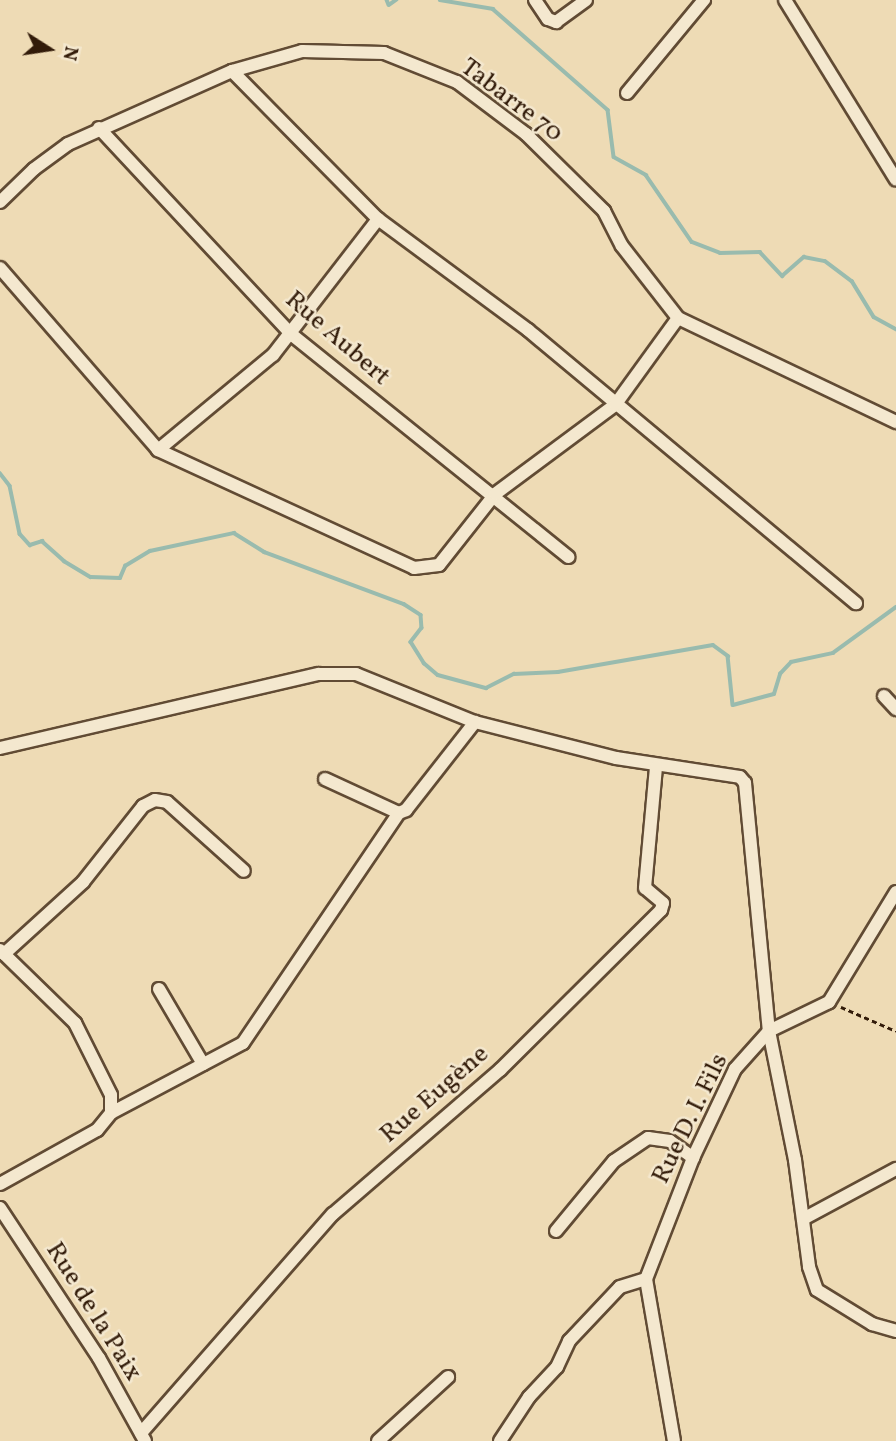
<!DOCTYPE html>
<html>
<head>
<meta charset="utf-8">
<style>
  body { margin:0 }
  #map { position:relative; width:896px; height:1441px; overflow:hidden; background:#eedbb5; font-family:Vollkorn,serif }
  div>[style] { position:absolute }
  .stream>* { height:3.5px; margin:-1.75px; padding:0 1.75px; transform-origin:1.75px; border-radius:1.75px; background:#99bbae }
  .path>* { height:2.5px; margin-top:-1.25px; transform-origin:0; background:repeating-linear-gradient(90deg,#321b09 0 5px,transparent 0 8.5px) }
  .roads { filter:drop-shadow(2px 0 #614b34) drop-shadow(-2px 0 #614b34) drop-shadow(0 2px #614b34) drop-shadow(0 -2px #614b34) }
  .street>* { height:12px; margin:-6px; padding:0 6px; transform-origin:6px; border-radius:6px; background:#f4e8cf }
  span { translate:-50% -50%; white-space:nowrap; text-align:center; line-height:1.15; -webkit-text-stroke:5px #f4e8cf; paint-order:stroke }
  .street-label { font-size:26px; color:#321b09 }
  .north { position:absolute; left:14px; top:14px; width:70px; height:70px; -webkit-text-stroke:5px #f4e8cf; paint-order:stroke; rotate:102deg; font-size:19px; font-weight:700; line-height:28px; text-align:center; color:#321b09 }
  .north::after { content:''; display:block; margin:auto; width:24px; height:32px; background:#321b09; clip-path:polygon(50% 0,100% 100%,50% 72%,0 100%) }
</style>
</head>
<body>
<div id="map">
  <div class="stream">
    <div style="left:387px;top:0;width:5px;rotate:68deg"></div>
    <div style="left:389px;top:5px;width:9px;rotate:-36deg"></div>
    <div style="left:440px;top:0;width:54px;rotate:9.6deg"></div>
    <div style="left:493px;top:9px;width:153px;rotate:41.3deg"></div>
    <div style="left:608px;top:110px;width:47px;rotate:82.7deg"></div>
    <div style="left:614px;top:157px;width:37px;rotate:29deg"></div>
    <div style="left:646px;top:175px;width:81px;rotate:55.5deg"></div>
    <div style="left:692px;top:242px;width:30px;rotate:21deg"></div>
    <div style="left:720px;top:253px;width:40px;rotate:-1.4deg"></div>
    <div style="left:760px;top:252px;width:33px;rotate:47deg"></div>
    <div style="left:782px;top:276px;width:29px;rotate:-41deg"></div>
    <div style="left:804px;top:257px;width:21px;rotate:11deg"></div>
    <div style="left:825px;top:261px;width:34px;rotate:37deg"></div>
    <div style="left:852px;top:281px;width:42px;rotate:58.6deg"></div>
    <div style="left:874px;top:317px;width:25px;rotate:29deg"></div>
    <div style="left:0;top:473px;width:16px;rotate:52deg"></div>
    <div style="left:10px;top:486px;width:49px;rotate:78.2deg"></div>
    <div style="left:20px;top:534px;width:15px;rotate:48deg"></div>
    <div style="left:30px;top:545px;width:13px;rotate:-18deg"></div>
    <div style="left:42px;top:541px;width:30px;rotate:42deg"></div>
    <div style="left:64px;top:561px;width:31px;rotate:31deg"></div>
    <div style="left:91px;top:577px;width:29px;rotate:2deg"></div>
    <div style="left:120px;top:578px;width:13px;rotate:-67deg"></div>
    <div style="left:125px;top:566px;width:29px;rotate:-31deg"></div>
    <div style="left:150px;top:551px;width:86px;rotate:-12.1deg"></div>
    <div style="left:234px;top:533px;width:36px;rotate:32deg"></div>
    <div style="left:264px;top:552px;width:149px;rotate:20.4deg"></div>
    <div style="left:404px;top:604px;width:20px;rotate:33deg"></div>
    <div style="left:421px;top:615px;width:13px;rotate:86deg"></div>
    <div style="left:422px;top:628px;width:18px;rotate:128deg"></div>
    <div style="left:411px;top:642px;width:25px;rotate:58deg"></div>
    <div style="left:424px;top:663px;width:18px;rotate:41deg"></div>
    <div style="left:438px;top:675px;width:50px;rotate:15.2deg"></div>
    <div style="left:486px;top:688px;width:31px;rotate:-27deg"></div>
    <div style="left:514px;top:674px;width:44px;rotate:-2.6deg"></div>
    <div style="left:558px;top:672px;width:157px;rotate:-9.9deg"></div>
    <div style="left:713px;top:645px;width:19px;rotate:36deg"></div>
    <div style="left:728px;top:656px;width:49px;rotate:84.2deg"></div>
    <div style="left:733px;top:705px;width:42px;rotate:-15deg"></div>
    <div style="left:774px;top:694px;width:21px;rotate:-73deg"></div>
    <div style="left:780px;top:674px;width:16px;rotate:-47deg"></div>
    <div style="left:791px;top:662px;width:43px;rotate:-12.1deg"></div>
    <div style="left:833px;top:653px;width:78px;rotate:-36.1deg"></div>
  </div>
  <div class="path">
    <div style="left:841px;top:1007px;width:60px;rotate:23.6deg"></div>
  </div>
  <div class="roads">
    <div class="street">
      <div style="left:535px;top:0;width:23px;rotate:56deg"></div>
      <div style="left:548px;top:19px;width:9px;rotate:21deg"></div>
      <div style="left:556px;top:22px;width:37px;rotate:-36deg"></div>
      <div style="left:785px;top:0;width:211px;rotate:58.3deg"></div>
      <div style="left:232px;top:71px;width:208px;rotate:45.4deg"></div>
      <div style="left:378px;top:219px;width:187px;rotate:36.5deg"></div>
      <div style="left:528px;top:330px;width:427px;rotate:39.8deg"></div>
      <div style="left:627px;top:93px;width:121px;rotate:-50.4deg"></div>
      <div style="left:99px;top:128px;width:282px;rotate:47deg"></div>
      <div style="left:291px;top:334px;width:356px;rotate:38.8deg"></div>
      <div style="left:0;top:202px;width:47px;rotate:-44.1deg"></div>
      <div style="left:34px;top:169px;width:42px;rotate:-36.3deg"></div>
      <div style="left:68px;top:144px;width:180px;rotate:-24deg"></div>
      <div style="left:232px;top:71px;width:73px;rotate:-15.9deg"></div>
      <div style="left:302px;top:51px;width:82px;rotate:1.4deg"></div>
      <div style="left:384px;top:53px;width:79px;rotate:21.7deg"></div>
      <div style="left:457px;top:82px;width:86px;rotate:37deg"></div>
      <div style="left:526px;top:134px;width:110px;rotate:44.6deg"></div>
      <div style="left:604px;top:211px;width:39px;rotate:63deg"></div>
      <div style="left:622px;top:246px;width:91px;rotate:52.1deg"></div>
      <div style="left:678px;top:318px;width:242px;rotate:25.5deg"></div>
      <div style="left:0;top:268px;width:241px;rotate:49deg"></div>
      <div style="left:158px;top:450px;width:282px;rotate:24.7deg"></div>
      <div style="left:414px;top:568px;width:25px;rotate:-7deg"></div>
      <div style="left:439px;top:565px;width:90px;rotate:-51.7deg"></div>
      <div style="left:495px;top:494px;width:149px;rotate:-36.6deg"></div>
      <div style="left:615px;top:405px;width:107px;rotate:-54.1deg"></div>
      <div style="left:158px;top:450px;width:149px;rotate:-39.6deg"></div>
      <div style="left:273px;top:355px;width:172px;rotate:-52.3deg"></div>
      <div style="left:884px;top:696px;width:18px;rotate:47deg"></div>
      <div style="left:0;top:748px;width:327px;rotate:-13.1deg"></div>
      <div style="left:319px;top:674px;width:37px"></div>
      <div style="left:356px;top:674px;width:128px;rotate:22deg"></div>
      <div style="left:475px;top:722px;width:146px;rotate:14.3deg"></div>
      <div style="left:616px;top:758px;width:125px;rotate:8.7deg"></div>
      <div style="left:740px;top:777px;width:8px;rotate:50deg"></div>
      <div style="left:745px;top:783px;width:249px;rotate:84.5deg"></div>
      <div style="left:769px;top:1031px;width:51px;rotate:131.8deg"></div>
      <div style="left:735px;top:1069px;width:98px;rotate:115.3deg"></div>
      <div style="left:693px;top:1158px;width:130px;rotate:111.2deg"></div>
      <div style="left:646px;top:1279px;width:164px;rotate:80.2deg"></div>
      <div style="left:325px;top:779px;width:81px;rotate:24.7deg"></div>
      <div style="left:896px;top:892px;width:129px;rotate:121.3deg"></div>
      <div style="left:829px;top:1002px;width:67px;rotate:154.2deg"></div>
      <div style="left:769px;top:1031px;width:132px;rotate:78.6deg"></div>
      <div style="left:795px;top:1160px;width:108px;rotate:82.5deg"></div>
      <div style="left:809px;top:1267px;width:24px;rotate:71deg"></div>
      <div style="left:817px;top:1290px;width:65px;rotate:31.7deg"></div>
      <div style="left:872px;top:1324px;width:25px;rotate:16deg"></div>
      <div style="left:0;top:950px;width:105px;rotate:44.2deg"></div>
      <div style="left:75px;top:1023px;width:80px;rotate:63.4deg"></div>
      <div style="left:111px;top:1095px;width:18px;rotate:90deg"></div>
      <div style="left:111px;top:1113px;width:22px;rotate:129deg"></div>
      <div style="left:97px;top:1130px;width:111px;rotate:150.9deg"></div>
      <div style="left:4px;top:954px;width:107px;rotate:-42.3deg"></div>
      <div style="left:83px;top:882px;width:97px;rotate:-51.7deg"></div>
      <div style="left:143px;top:806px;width:13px;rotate:-27deg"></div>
      <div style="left:155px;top:800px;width:12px;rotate:9deg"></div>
      <div style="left:167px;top:802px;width:103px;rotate:41.9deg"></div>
      <div style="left:159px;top:989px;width:87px;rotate:59.6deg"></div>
      <div style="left:111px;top:1113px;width:149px;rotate:-27.9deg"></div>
      <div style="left:243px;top:1043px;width:278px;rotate:-55.9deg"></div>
      <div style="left:399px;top:813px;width:8px;rotate:-23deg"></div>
      <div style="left:406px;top:810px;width:112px;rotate:-51.9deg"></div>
      <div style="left:0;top:1208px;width:180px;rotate:56.6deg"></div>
      <div style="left:99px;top:1358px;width:95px;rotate:61deg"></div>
      <div style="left:803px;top:1219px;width:106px;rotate:-28.3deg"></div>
      <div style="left:556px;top:1231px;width:91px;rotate:-50.4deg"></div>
      <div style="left:614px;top:1161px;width:41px;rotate:-34.1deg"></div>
      <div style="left:648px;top:1138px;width:22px;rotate:8deg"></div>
      <div style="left:670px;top:1141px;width:29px;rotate:36deg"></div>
      <div style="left:141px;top:1433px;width:291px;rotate:-48.8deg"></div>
      <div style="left:333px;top:1214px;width:221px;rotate:-40.8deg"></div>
      <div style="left:500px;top:1070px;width:227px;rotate:-44.8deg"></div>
      <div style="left:661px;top:910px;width:7px;rotate:-74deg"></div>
      <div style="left:663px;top:903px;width:23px;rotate:-140deg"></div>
      <div style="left:645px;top:888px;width:122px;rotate:-84.8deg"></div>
      <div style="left:378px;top:1441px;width:95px;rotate:-42.4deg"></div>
      <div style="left:500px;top:1441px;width:53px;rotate:-56.6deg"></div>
      <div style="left:529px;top:1397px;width:41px;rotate:-47deg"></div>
      <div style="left:557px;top:1367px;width:29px;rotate:-65deg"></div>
      <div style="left:569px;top:1341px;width:74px;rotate:-46.6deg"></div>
      <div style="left:620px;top:1287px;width:27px;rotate:-17deg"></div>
    </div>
  </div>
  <div class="street-label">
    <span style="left:511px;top:101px;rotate:37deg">Tabarre 70</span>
    <span style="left:337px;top:339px;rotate:41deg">Rue Aubert</span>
    <span style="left:435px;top:1095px;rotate:-41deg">Rue Eugène</span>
    <span style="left:691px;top:1119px;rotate:-64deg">Rue D. I. Fils</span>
    <span style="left:93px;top:1312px;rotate:58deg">Rue de la Paix</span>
  </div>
  <div class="north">N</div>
</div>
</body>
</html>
